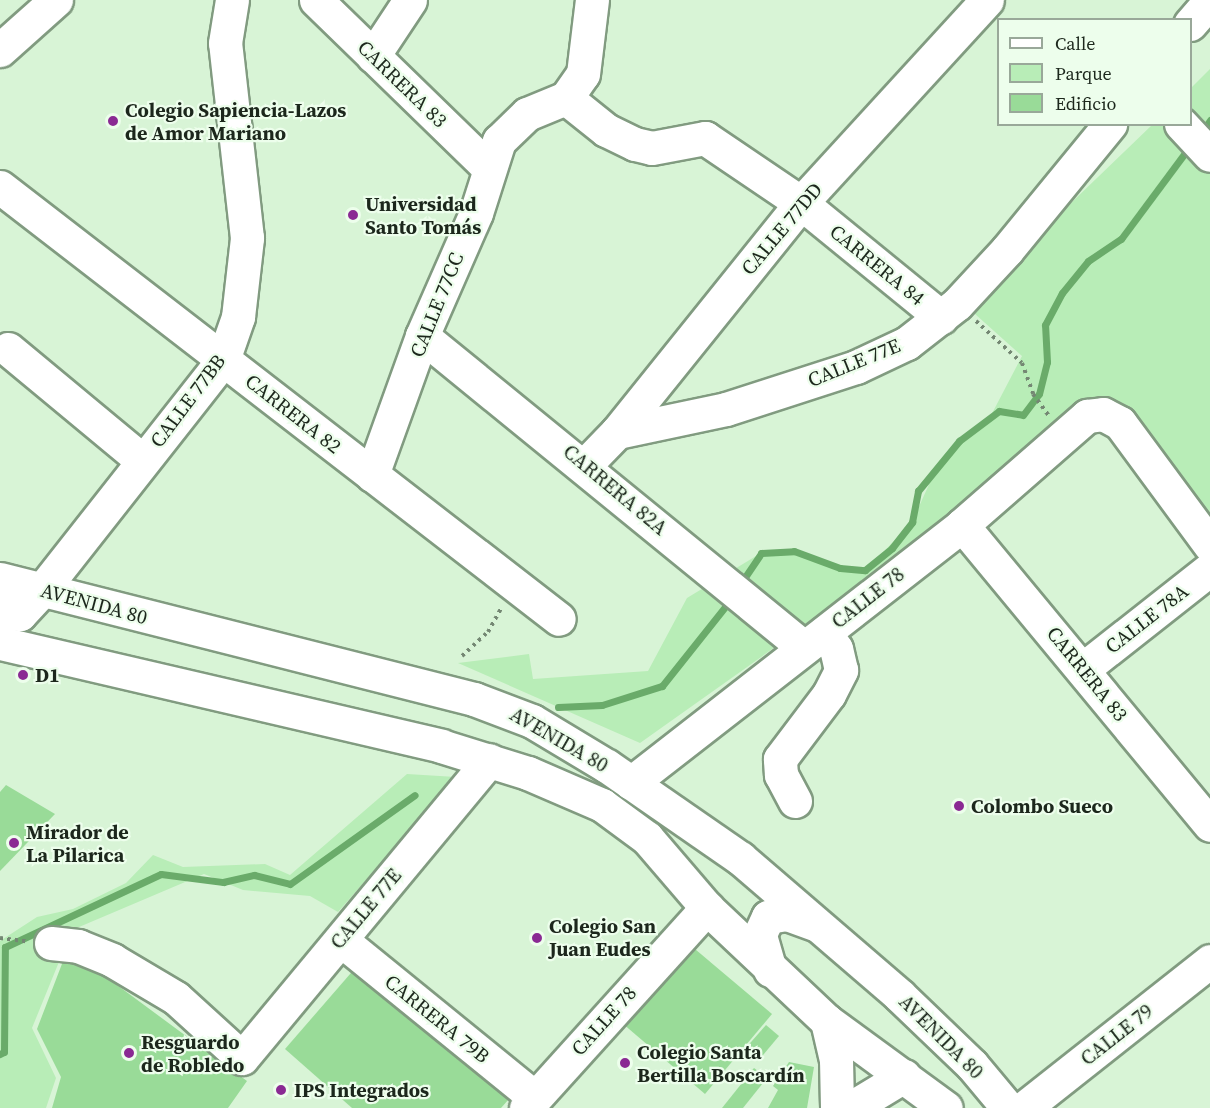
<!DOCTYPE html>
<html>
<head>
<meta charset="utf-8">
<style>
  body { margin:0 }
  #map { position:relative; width:1210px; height:1108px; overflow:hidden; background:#d8f4d6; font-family:"Source Serif 4",serif }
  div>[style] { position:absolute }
  .green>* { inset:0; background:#b8edb7 }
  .stream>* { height:7px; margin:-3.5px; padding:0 3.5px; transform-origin:3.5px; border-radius:3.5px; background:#6aab6a }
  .building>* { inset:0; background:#99db98 }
  .path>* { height:4px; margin-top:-2px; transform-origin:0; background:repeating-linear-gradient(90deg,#748773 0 3px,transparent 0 7.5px) }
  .roads { filter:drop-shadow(2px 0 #819b80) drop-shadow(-2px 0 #819b80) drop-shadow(0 2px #819b80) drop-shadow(0 -2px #819b80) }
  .minor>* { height:33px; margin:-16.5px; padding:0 16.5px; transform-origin:16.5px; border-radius:16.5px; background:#fff }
  .major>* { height:33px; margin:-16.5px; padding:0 16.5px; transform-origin:16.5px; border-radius:16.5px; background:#fff }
  .dots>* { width:16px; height:16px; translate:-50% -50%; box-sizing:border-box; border:3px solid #edfeec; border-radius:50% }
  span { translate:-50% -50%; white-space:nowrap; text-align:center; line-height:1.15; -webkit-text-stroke:4.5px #edfeec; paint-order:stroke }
  .street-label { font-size:20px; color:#1c271c }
  .poi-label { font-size:20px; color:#1c271c; font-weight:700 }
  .left { translate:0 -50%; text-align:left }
  .legend { position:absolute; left:997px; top:18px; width:195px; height:108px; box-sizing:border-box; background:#edfeec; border:2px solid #99a899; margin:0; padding:8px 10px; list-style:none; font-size:18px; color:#1c271c }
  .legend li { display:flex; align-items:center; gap:12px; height:30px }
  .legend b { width:30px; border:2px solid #99a899 }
</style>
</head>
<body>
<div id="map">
  <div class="green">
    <div style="clip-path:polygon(1210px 69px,1210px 546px,1103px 414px,640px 743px,458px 663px,529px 654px,533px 679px,648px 671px,687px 598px,761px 553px,794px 551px,840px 568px,866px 570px,912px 522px,931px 480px,959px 441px,987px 423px,1022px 356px,965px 305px,1152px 125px,1190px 124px,1191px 88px)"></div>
    <div style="clip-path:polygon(407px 774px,456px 777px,338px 912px,310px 896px,243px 890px,204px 874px,72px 930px,32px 1028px,56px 1078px,46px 1108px,0 1108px,0 941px,37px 917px,73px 909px,126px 883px,153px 855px,183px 867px,265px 864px,290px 875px)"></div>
  </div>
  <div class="stream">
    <div style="left:1201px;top:133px;width:16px;rotate:-55deg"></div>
    <div style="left:741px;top:583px;width:36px;rotate:-56deg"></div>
    <div style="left:761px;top:553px;width:33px;rotate:-3deg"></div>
    <div style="left:794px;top:551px;width:49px;rotate:20.3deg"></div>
    <div style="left:840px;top:568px;width:25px;rotate:5deg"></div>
    <div style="left:865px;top:570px;width:35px;rotate:-39deg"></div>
    <div style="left:892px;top:548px;width:33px;rotate:-52deg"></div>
    <div style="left:912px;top:522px;width:32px;rotate:-79deg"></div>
    <div style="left:918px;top:491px;width:65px;rotate:-50.6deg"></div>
    <div style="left:959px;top:441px;width:50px;rotate:-36.9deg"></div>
    <div style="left:999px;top:411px;width:24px;rotate:9deg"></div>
    <div style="left:1023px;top:415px;width:26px;rotate:-53deg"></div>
    <div style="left:1039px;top:394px;width:33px;rotate:-76deg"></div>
    <div style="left:1047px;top:362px;width:37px;rotate:-93deg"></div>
    <div style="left:1045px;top:325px;width:36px;rotate:-62deg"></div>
    <div style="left:1062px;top:293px;width:41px;rotate:-50.9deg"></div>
    <div style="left:1088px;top:261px;width:40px;rotate:-34deg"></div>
    <div style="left:1121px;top:239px;width:116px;rotate:-53.4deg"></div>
    <div style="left:558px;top:707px;width:44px;rotate:-2.6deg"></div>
    <div style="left:602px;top:705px;width:63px;rotate:-17.6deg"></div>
    <div style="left:662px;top:686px;width:112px;rotate:-51.5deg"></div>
    <div style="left:0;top:1054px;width:4px;rotate:-27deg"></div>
    <div style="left:4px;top:1052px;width:105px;rotate:-89.5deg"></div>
    <div style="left:5px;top:947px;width:172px;rotate:-25.1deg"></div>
    <div style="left:161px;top:874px;width:63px;rotate:7.4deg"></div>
    <div style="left:223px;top:882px;width:32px;rotate:-13deg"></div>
    <div style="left:254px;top:875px;width:37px;rotate:14deg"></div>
    <div style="left:290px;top:884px;width:153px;rotate:-35.5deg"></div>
  </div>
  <div class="building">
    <div style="clip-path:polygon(6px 785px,55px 814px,0 871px,0 792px)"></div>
    <div style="clip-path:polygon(689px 944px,772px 1014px,705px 1094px,622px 1023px)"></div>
    <div style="clip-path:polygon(65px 956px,94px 968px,247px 1081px,228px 1108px,52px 1108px,61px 1077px,37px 1029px)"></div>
    <div style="clip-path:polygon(357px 966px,509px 1099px,501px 1108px,352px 1108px,285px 1049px)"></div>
    <div style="clip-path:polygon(766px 1025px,779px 1036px,758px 1061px,744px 1050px)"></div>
    <div style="clip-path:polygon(789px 1062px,814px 1067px,807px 1108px,768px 1108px,778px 1090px,773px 1086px)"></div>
    <div style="clip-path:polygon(754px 1068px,767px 1078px,743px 1108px,722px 1108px)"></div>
  </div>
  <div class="path">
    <div style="left:976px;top:321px;width:62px;rotate:42.4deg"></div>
    <div style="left:1022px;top:363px;width:33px;rotate:70deg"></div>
    <div style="left:1033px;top:394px;width:26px;rotate:54deg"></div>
    <div style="left:462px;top:656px;width:35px;rotate:-43deg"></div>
    <div style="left:488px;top:632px;width:26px;rotate:-61deg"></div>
    <div style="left:0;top:938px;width:26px;rotate:7deg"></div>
  </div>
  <div class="roads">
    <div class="minor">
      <div style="left:316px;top:0;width:241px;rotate:44.2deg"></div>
      <div style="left:1190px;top:24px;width:30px;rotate:-49deg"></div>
      <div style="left:0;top:50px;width:75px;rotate:-41.8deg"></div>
      <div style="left:373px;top:56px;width:67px;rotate:-56.5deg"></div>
      <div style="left:566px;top:98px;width:51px;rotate:38.7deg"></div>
      <div style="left:606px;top:130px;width:32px;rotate:26deg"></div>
      <div style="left:635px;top:144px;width:17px;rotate:13deg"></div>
      <div style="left:652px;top:148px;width:54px;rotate:-10.7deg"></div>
      <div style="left:705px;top:138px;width:116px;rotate:34.1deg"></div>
      <div style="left:801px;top:203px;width:181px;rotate:39.2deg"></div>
      <div style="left:1181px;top:124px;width:42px;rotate:46.9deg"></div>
      <div style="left:0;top:187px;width:706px;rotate:37.7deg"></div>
      <div style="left:422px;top:336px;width:493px;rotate:39.2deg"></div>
      <div style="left:8px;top:349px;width:175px;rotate:39.7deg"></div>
      <div style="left:617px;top:432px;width:111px;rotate:-11.9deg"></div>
      <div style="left:726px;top:409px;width:137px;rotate:-17.9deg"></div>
      <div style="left:856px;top:367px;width:56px;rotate:-25.2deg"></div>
      <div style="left:907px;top:343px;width:63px;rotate:-38deg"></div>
      <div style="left:957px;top:304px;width:74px;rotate:-47.2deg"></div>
      <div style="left:1007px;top:250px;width:163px;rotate:-50.7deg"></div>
      <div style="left:585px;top:465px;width:46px;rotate:-45.9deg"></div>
      <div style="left:617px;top:432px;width:294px;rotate:-51.2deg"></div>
      <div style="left:801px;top:203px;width:275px;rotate:-47.5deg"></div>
      <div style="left:372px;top:475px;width:148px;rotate:-70.2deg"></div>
      <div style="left:422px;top:336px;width:134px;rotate:-66.3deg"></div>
      <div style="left:476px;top:213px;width:76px;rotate:-72.3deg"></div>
      <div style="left:499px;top:141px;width:39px;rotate:-44deg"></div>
      <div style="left:527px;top:114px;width:42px;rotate:-22.3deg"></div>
      <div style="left:566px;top:98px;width:29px;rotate:-55deg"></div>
      <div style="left:583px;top:74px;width:75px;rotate:-83.1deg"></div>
      <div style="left:962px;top:525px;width:389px;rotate:50.4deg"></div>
      <div style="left:42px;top:590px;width:293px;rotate:-51.8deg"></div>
      <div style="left:223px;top:360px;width:46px;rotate:-70.8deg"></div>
      <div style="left:238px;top:317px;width:80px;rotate:-83.5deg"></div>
      <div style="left:247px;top:238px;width:196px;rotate:-96.4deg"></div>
      <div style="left:225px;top:43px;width:44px;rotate:-80.8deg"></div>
      <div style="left:1083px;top:669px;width:162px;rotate:-38.2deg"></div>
      <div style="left:631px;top:783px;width:420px;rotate:-37.9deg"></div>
      <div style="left:962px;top:525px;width:166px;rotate:-41.1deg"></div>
      <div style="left:1087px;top:416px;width:16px;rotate:-7deg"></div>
      <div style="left:1103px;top:414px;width:19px;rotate:28deg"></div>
      <div style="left:1120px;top:423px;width:152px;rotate:53.6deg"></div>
      <div style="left:795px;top:801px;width:30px;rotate:-118deg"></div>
      <div style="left:781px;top:775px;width:16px;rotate:-94deg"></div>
      <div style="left:780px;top:759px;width:81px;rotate:-53deg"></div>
      <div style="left:829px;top:694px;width:27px;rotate:-63deg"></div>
      <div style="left:841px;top:670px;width:22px;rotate:-103deg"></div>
      <div style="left:836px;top:649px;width:20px;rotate:-123deg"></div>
      <div style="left:341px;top:940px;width:249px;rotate:39.1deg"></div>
      <div style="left:51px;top:943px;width:27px;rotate:6deg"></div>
      <div style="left:78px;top:946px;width:37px;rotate:22deg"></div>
      <div style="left:112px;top:960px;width:74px;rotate:30.7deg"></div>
      <div style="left:176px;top:998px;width:89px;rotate:42.3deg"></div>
      <div style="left:242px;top:1058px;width:387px;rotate:-50.3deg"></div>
      <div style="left:827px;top:1021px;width:39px;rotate:77deg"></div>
      <div style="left:836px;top:1059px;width:49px;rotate:88.8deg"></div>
      <div style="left:526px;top:1108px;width:270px;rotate:-47.9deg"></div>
      <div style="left:851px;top:1108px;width:62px;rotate:-31.1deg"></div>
      <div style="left:1024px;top:1108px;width:237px;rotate:-38.3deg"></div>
    </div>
    <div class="major">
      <div style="left:0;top:579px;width:489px;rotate:14.2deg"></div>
      <div style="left:474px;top:699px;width:62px;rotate:20.8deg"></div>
      <div style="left:532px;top:721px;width:87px;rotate:31deg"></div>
      <div style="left:607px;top:766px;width:162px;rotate:34.7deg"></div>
      <div style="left:740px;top:858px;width:210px;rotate:40.7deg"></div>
      <div style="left:899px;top:995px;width:101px;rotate:43.8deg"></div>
      <div style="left:972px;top:1065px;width:56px;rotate:50.1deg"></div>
      <div style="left:0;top:612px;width:20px;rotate:6deg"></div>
      <div style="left:20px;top:614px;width:33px;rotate:-47deg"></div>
      <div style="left:0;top:643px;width:453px;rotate:13.1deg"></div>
      <div style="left:441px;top:746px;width:91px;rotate:17.2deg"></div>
      <div style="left:528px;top:773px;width:81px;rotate:23.4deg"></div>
      <div style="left:602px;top:805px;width:56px;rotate:36.3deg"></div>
      <div style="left:647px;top:838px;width:92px;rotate:49.4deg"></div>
      <div style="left:707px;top:908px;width:165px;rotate:43.3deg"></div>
      <div style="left:827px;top:1021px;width:147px;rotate:36.2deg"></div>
      <div style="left:770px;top:970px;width:37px;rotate:-106deg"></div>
      <div style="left:760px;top:934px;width:19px;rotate:-65deg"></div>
      <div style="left:768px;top:917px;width:19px;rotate:-9deg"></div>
      <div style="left:787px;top:914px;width:30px;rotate:20deg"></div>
    </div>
  </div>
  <div class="dots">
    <div style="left:113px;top:121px;background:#8a2a93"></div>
    <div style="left:353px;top:215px;background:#8a2a93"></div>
    <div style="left:23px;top:675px;background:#8a2a93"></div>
    <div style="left:959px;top:806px;background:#8a2a93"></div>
    <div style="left:14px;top:843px;background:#8a2a93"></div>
    <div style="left:537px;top:938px;background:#8a2a93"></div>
    <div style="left:129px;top:1053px;background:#8a2a93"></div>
    <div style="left:625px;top:1063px;background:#8a2a93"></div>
    <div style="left:281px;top:1090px;background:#8a2a93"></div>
  </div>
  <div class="street-label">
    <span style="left:402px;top:84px;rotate:44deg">CARRERA 83</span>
    <span style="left:782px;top:229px;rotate:-50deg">CALLE 77DD</span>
    <span style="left:877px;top:265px;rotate:39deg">CARRERA 84</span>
    <span style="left:437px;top:305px;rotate:-68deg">CALLE 77CC</span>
    <span style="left:854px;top:363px;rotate:-22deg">CALLE 77E</span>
    <span style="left:188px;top:401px;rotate:-53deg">CALLE 77BB</span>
    <span style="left:293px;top:414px;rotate:38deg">CARRERA 82</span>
    <span style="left:615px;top:490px;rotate:40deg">CARRERA 82A</span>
    <span style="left:868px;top:598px;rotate:-38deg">CALLE 78</span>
    <span style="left:94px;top:604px;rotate:15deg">AVENIDA 80</span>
    <span style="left:1147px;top:619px;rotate:-38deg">CALLE 78A</span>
    <span style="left:1087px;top:674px;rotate:51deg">CARRERA 83</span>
    <span style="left:559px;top:740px;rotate:30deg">AVENIDA 80</span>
    <span style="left:366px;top:909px;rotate:-50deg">CALLE 77E</span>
    <span style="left:437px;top:1019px;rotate:39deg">CARRERA 79B</span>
    <span style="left:604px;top:1021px;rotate:-48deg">CALLE 78</span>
    <span style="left:1117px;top:1035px;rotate:-38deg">CALLE 79</span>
    <span style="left:941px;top:1037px;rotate:45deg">AVENIDA 80</span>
  </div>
  <div class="poi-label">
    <span class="left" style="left:125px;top:122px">Colegio Sapiencia-Lazos<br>de Amor Mariano</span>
    <span class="left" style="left:365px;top:216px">Universidad<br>Santo Tomás</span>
    <span class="left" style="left:35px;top:675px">D1</span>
    <span class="left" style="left:971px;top:806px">Colombo Sueco</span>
    <span class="left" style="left:26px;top:844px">Mirador de<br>La Pilarica</span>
    <span class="left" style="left:549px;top:938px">Colegio San<br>Juan Eudes</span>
    <span class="left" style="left:141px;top:1054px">Resguardo<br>de Robledo</span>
    <span class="left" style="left:637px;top:1064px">Colegio Santa<br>Bertilla Boscardín</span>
    <span class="left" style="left:294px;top:1090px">IPS Integrados</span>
  </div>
  <ul class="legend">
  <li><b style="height:8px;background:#fff"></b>Calle</li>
  <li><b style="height:16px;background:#b8edb7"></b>Parque</li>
  <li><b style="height:16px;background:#99db98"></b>Edificio</li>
  </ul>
</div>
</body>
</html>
